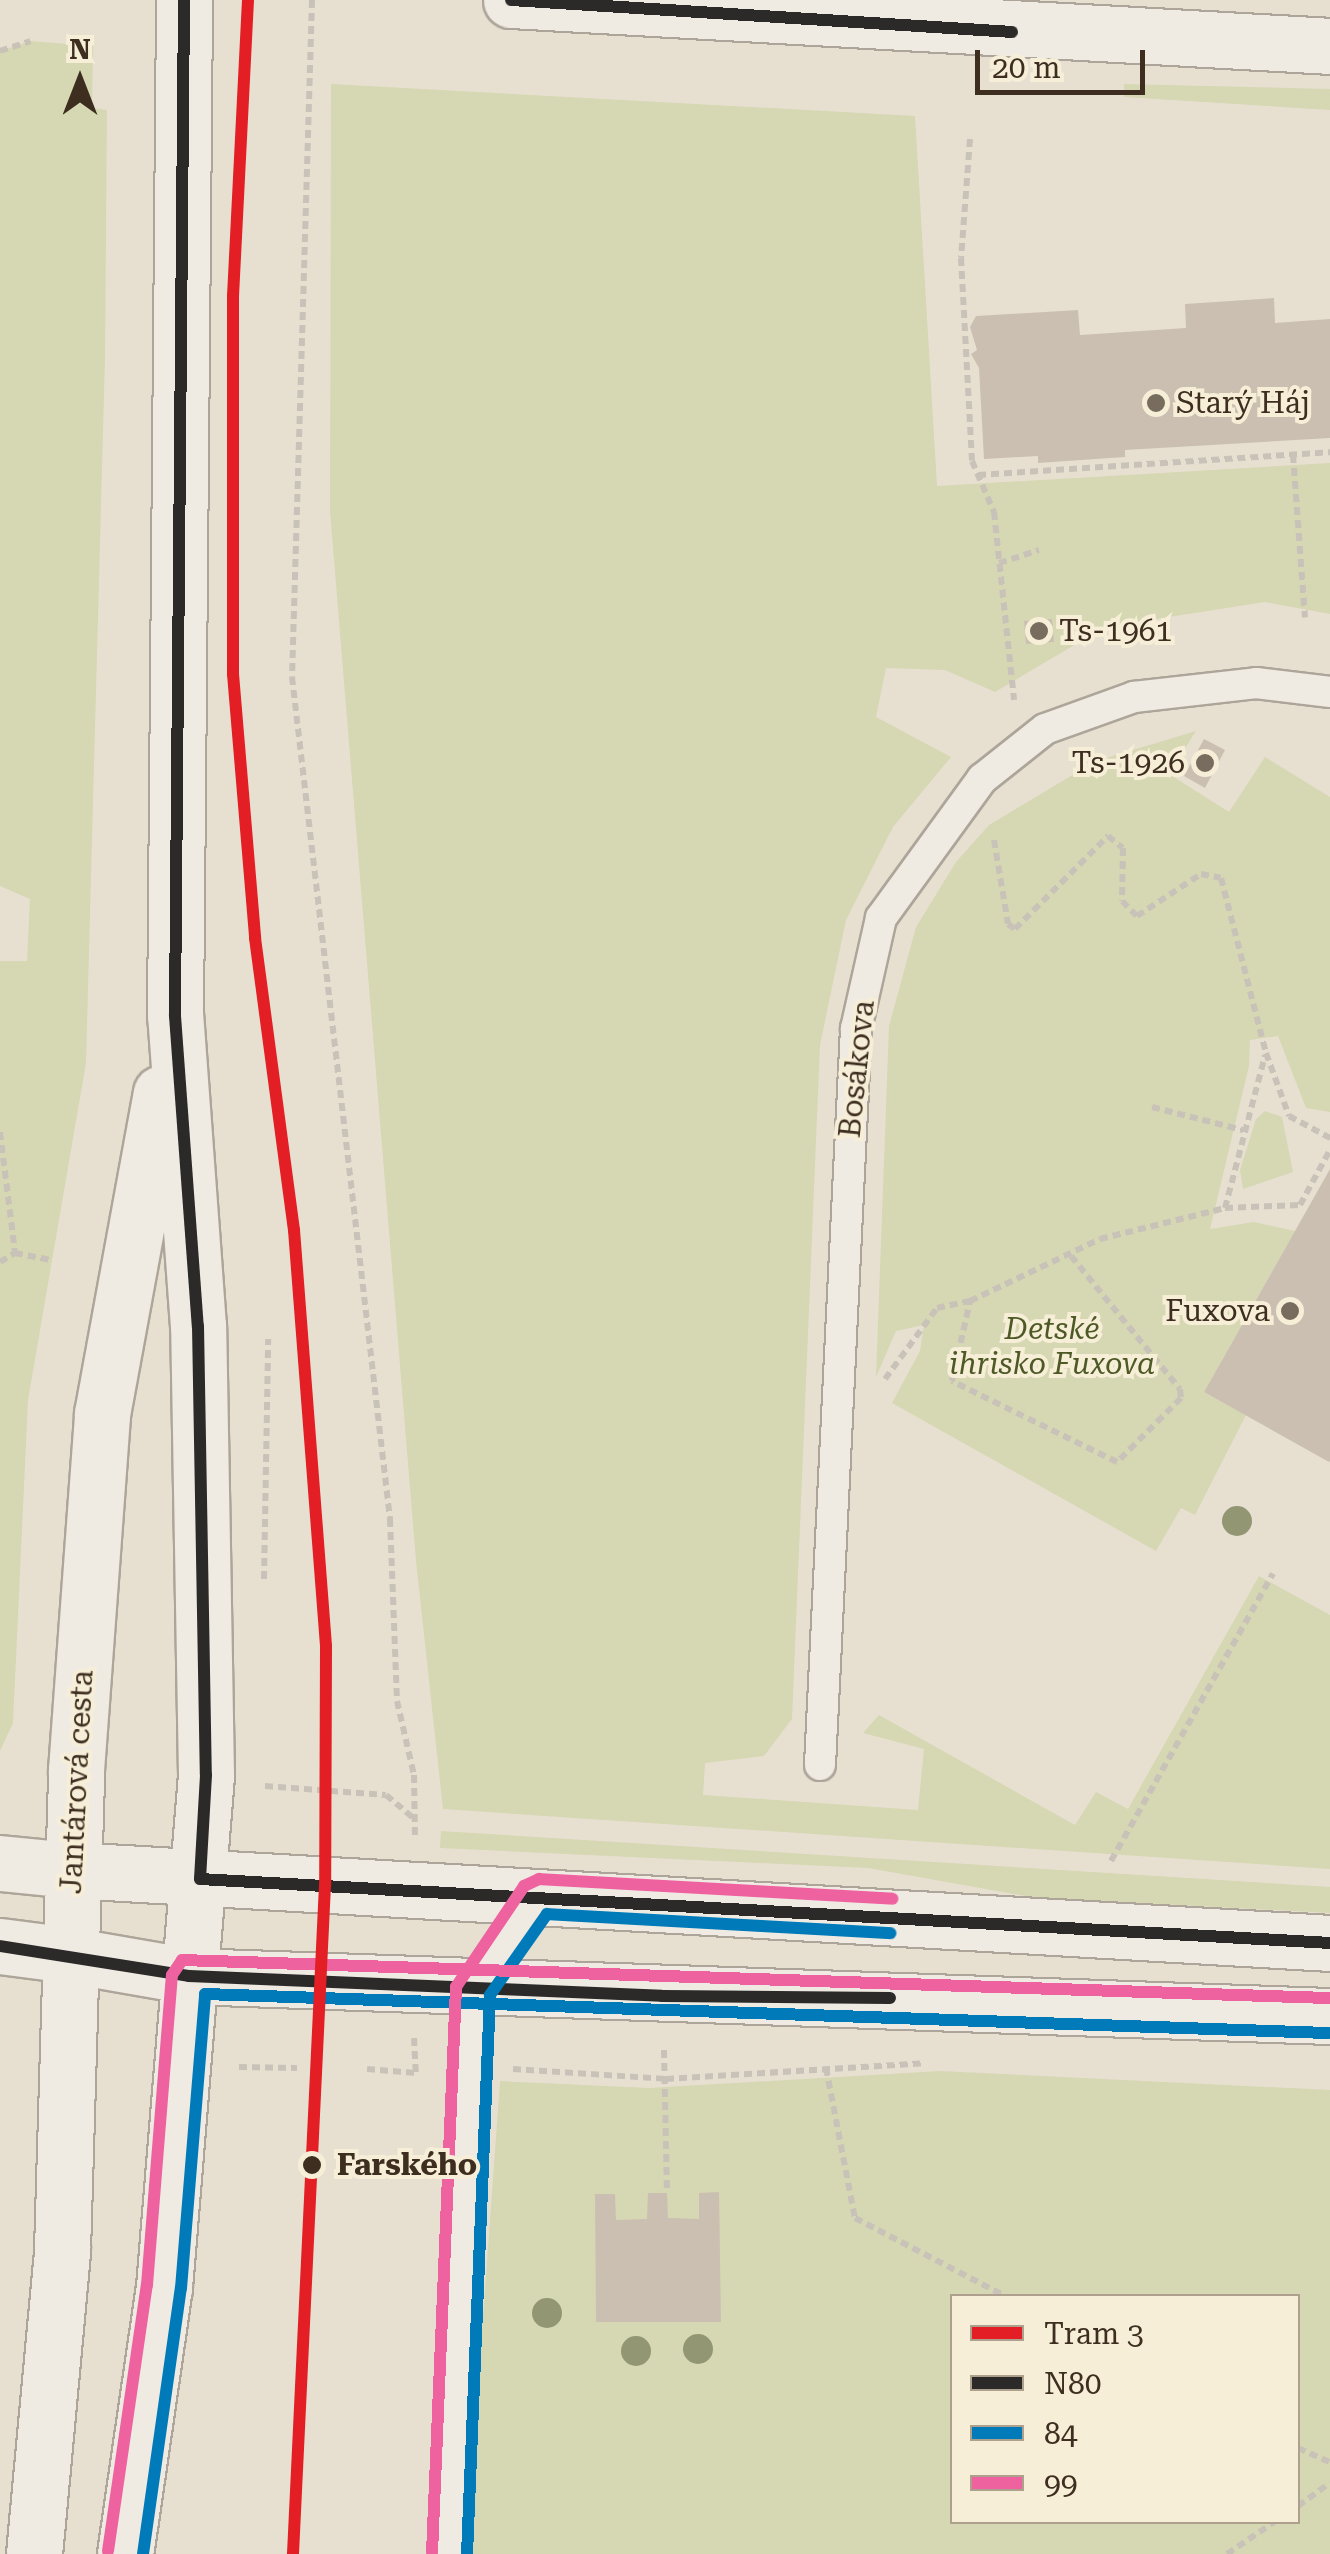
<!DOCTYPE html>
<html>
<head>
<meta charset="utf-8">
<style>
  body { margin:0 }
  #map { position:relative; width:1330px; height:2554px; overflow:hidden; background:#e7e0d1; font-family:"Roboto Serif",serif }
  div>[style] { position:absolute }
  .green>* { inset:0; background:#d6d7b3 }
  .building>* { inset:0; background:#cbbfb2 }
  .path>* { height:6px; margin-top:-3px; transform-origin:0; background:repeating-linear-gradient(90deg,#c8c2b9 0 8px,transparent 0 13px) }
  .roads { filter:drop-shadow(2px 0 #ada599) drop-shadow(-2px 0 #ada599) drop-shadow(0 2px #ada599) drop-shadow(0 -2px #ada599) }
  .lane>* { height:30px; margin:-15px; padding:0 15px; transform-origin:15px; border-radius:15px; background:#efebe3 }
  .street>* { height:55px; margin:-27.5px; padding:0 27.5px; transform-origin:27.5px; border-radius:27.5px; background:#efebe3 }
  .secondary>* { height:55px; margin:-27.5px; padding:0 27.5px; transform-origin:27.5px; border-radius:27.5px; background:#efebe3 }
  .bus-1>* { height:12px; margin:-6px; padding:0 6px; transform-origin:6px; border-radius:6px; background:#2b2a29 }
  .bus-2>* { height:12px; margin:-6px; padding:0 6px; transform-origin:6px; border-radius:6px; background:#007ab8 }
  .bus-3>* { height:12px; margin:-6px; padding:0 6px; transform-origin:6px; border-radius:6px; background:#ee639f }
  .tram-1>* { height:12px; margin:-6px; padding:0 6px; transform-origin:6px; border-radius:6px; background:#e31e24 }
  .trees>* { width:30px; height:30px; margin:-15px; border-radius:50%; background:#929673 }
  .dots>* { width:28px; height:28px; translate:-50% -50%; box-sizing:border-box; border:5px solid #f7eed8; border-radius:50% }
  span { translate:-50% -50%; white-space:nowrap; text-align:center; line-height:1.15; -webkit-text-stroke:8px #f7eed8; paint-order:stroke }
  .poi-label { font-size:30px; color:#3d2e20 }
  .left { translate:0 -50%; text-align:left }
  .right { translate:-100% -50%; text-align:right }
  .street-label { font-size:30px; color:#3d2e20 }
  .park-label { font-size:30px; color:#4d5a26; font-style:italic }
  .stop-label { font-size:30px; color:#3d2e20; font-weight:700 }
  .legend { position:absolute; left:950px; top:2294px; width:350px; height:230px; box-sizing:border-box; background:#f7eed8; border:2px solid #ada18e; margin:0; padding:12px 18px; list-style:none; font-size:30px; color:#3d2e20 }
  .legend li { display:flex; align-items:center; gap:20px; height:50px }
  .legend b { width:50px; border:2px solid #ada18e }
  .north { position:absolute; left:30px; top:30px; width:100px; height:100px; -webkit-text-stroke:8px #f7eed8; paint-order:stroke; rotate:0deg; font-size:28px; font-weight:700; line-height:40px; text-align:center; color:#3d2e20 }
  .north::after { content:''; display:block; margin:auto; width:35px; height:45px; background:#3d2e20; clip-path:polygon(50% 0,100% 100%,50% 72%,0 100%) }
  .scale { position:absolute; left:975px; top:50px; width:170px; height:45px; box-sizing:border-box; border:5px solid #3d2e20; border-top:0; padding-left:12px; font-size:30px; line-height:35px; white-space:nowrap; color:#3d2e20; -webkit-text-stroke:8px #f7eed8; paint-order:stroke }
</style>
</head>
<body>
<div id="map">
  <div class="green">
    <div style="clip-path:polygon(30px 41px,93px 46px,92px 108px,107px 110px,105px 357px,86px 1063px,28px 1400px,13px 1723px,0 1751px,0 961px,27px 961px,30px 899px,0 886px,0 51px)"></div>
    <div style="clip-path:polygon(331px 84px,915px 116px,937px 486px,1330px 463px,1330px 614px,1265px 602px,1105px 627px,995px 692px,945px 670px,886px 668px,876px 717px,951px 757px,893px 827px,846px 920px,820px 1045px,792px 1719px,764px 1756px,705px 1763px,703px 1795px,918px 1810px,924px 1749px,863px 1733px,879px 1715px,1075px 1825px,1096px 1792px,1128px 1809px,1259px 1576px,1330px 1615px,1330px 1869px,443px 1809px,416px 1561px,330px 511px)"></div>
    <div style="clip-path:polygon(1124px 84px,1330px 89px,1330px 110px,1124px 97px)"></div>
    <div style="clip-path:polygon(1196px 731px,1169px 774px,1229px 812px,1265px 757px,1330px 797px,1330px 1112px,1306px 1108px,1278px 1036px,1250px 1040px,1249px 1066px,1210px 1229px,1254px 1222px,1295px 1231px,1204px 1392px,1246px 1415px,1195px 1515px,1181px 1508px,1156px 1551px,892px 1403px,920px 1351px,924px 1325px,896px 1331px,876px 1377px,889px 1026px,916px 927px,956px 862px,989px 825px,1096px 761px)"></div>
    <div style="clip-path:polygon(1265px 1111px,1282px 1117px,1293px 1172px,1243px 1189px,1240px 1170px,1256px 1119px)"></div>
    <div style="clip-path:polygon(441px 1831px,1330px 1887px,1330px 1913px,1031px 1897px,868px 1868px,440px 1848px)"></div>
    <div style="clip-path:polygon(evenodd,940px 2071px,1330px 2090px,1330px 2554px,466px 2554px,500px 2081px,649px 2088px,940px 2071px,952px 2296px,1298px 2296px,1298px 2522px,952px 2522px,952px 2296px)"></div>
  </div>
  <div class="building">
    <div style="clip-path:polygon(1274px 298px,1275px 323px,1330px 319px,1330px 438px,1125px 450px,1125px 457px,1038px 463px,1038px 456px,984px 459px,979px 368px,971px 354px,977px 350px,970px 327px,976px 316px,1078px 310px,1080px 335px,1186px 328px,1185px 304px)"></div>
    <div style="clip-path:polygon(1052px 619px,1054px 642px,1026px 644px,1024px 621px)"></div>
    <div style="clip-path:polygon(1204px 739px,1225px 750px,1205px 788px,1184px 776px)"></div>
    <div style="clip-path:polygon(1330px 1169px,1330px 1461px,1329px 1462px,1204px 1392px)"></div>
    <div style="clip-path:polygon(719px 2192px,721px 2322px,596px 2322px,595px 2194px,615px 2194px,616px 2220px,647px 2219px,648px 2193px,667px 2193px,668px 2218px,699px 2219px,699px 2193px)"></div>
  </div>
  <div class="path">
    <div style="left:312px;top:0;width:677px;rotate:91.69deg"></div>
    <div style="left:292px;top:677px;width:848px;rotate:83.36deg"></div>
    <div style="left:390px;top:1519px;width:182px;rotate:87.8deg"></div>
    <div style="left:397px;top:1701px;width:76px;rotate:77.1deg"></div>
    <div style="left:414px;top:1775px;width:61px;rotate:89.1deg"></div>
    <div style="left:0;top:51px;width:32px;rotate:-18deg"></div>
    <div style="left:970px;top:139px;width:119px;rotate:94.3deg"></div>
    <div style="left:961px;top:258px;width:203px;rotate:86.9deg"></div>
    <div style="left:972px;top:461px;width:56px;rotate:66.7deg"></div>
    <div style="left:994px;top:512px;width:189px;rotate:83.9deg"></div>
    <div style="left:1293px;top:455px;width:163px;rotate:85.8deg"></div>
    <div style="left:978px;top:475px;width:353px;rotate:-3.7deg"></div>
    <div style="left:999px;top:563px;width:42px;rotate:-18deg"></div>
    <div style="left:994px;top:840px;width:85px;rotate:80.5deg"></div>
    <div style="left:1008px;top:924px;width:9px;rotate:36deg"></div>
    <div style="left:1015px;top:929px;width:132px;rotate:-45deg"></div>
    <div style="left:1108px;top:836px;width:19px;rotate:39deg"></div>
    <div style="left:1123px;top:848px;width:53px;rotate:91.1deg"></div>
    <div style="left:1122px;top:901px;width:21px;rotate:45deg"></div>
    <div style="left:1137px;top:916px;width:77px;rotate:-33.3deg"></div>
    <div style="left:1201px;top:874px;width:20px;rotate:11deg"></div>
    <div style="left:1221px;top:878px;width:181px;rotate:75.6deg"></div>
    <div style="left:1266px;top:1053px;width:67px;rotate:69.9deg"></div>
    <div style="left:1289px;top:1116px;width:47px;rotate:28.2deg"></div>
    <div style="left:1152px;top:1107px;width:94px;rotate:14.2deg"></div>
    <div style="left:0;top:1132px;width:122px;rotate:82.9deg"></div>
    <div style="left:15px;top:1253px;width:38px;rotate:11deg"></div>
    <div style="left:1225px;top:1208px;width:158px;rotate:-75.3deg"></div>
    <div style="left:1071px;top:1256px;width:172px;rotate:50.7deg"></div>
    <div style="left:1180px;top:1389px;width:9px;rotate:84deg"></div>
    <div style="left:1181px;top:1398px;width:91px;rotate:135deg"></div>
    <div style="left:1117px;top:1462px;width:184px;rotate:-153.9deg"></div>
    <div style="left:952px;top:1381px;width:82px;rotate:-77.3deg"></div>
    <div style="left:970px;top:1301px;width:144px;rotate:-25.5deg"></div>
    <div style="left:1100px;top:1239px;width:129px;rotate:-13.9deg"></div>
    <div style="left:1225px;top:1208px;width:75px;rotate:-2.3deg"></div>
    <div style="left:1300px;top:1205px;width:63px;rotate:-61.4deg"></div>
    <div style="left:0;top:1262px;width:17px;rotate:-31deg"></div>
    <div style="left:885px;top:1379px;width:88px;rotate:-53.8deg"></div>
    <div style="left:937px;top:1308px;width:34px;rotate:-12deg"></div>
    <div style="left:264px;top:1579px;width:240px;rotate:-89deg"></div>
    <div style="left:265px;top:1786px;width:121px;rotate:4.3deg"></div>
    <div style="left:386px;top:1795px;width:38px;rotate:40deg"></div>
    <div style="left:1111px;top:1861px;width:330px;rotate:-60.6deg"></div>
    <div style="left:414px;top:2038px;width:35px;rotate:87deg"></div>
    <div style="left:664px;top:2050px;width:143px;rotate:88.8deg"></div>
    <div style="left:239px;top:2067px;width:58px;rotate:1deg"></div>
    <div style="left:826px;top:2068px;width:153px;rotate:79.1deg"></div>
    <div style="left:855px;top:2218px;width:169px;rotate:27.5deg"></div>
    <div style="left:367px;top:2069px;width:49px;rotate:4.7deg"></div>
    <div style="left:513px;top:2069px;width:153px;rotate:3.7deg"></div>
    <div style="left:666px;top:2079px;width:259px;rotate:-3.5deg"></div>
    <div style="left:1298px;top:2448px;width:35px;rotate:24deg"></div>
    <div style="left:1298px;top:2506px;width:39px;rotate:-36deg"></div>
    <div style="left:1227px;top:2554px;width:57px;rotate:-34.2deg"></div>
  </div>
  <div class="roads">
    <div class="lane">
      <div style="left:820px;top:1765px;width:737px;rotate:-87.2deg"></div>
      <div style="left:856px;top:1029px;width:114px;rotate:-77.3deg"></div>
      <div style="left:881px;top:918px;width:172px;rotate:-54deg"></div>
      <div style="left:982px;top:779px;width:80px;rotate:-38.4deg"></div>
      <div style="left:1045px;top:729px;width:95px;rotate:-19.8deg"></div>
      <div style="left:1134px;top:697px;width:123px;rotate:-6.5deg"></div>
      <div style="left:1256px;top:683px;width:75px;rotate:6.9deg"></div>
      <div style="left:449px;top:2554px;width:566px;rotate:-87.57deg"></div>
      <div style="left:473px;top:1989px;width:113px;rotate:-55deg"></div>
    </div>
    <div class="street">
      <div style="left:511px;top:0;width:820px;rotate:3.21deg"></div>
      <div style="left:0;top:1863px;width:72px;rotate:5.6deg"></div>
      <div style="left:0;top:1946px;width:70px;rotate:7.4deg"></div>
    </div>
    <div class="secondary">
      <div style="left:72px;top:1870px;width:1260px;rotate:3.32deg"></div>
      <div style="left:69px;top:1955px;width:122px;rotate:9.9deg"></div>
      <div style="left:189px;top:1976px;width:1142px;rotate:2.01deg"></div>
      <div style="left:34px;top:2554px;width:305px;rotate:-84.7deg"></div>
      <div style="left:62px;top:2250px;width:480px;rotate:-88.3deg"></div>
      <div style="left:76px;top:1770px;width:357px;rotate:-85.8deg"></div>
      <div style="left:102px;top:1414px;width:326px;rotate:-79.6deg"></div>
      <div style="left:125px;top:2554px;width:270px;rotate:-81.7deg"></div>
      <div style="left:164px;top:2287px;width:514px;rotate:-85.31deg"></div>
      <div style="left:206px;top:1775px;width:449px;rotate:-91deg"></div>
      <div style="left:198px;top:1326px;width:311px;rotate:-94.2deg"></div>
      <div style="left:175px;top:1016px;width:1016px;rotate:-89.49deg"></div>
    </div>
  </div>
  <div class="bus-1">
    <div style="left:184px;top:0;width:1016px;rotate:90.51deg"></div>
    <div style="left:175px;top:1016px;width:311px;rotate:85.8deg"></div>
    <div style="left:198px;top:1326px;width:449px;rotate:89deg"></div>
    <div style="left:206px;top:1775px;width:104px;rotate:93.3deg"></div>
    <div style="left:200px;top:1879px;width:1132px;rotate:3.24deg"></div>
    <div style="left:511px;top:0;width:502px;rotate:3.65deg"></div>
    <div style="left:0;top:1946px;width:191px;rotate:9deg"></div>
    <div style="left:189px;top:1976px;width:473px;rotate:2.4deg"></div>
    <div style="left:662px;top:1996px;width:228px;rotate:0.5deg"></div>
  </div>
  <div class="bus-2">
    <div style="left:143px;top:2554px;width:269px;rotate:-81.9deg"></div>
    <div style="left:181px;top:2288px;width:295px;rotate:-85.3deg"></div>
    <div style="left:205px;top:1994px;width:1125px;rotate:1.99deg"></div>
    <div style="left:467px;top:2554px;width:559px;rotate:-87.64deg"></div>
    <div style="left:490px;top:1995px;width:99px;rotate:-54.9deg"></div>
    <div style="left:547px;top:1914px;width:344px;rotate:3.2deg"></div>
  </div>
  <div class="bus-3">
    <div style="left:108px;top:2551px;width:269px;rotate:-81.7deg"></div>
    <div style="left:147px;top:2285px;width:311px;rotate:-85.4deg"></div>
    <div style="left:172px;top:1975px;width:18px;rotate:-56deg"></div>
    <div style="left:182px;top:1960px;width:1149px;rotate:1.9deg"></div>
    <div style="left:432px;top:2553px;width:567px;rotate:-87.57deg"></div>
    <div style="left:456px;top:1987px;width:122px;rotate:-56deg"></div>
    <div style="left:524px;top:1886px;width:17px;rotate:-25deg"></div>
    <div style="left:539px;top:1879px;width:354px;rotate:3.2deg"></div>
  </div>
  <div class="tram-1">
    <div style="left:248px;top:0;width:296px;rotate:92.9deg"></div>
    <div style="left:233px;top:296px;width:378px;rotate:90deg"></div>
    <div style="left:233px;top:674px;width:265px;rotate:85.2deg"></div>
    <div style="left:255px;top:938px;width:295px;rotate:82.4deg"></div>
    <div style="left:294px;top:1230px;width:417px;rotate:85.6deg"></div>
    <div style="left:326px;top:1646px;width:239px;rotate:90.2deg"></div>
    <div style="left:325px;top:1885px;width:670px;rotate:92.74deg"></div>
  </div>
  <div class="trees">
    <div style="left:1237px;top:1521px"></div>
    <div style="left:547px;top:2313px"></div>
    <div style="left:698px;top:2349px"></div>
    <div style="left:636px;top:2351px"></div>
  </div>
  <div class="dots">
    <div style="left:1156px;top:403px;background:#786c5e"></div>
    <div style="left:1039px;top:631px;background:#786c5e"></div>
    <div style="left:1205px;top:763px;background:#786c5e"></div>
    <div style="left:1290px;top:1311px;background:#786c5e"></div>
    <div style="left:312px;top:2165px;background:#3d2e20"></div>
  </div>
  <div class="poi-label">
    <span class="left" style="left:1176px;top:403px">Starý Háj</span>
    <span class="left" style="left:1059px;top:631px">Ts-1961</span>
    <span class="right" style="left:1185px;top:763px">Ts-1926</span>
    <span class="right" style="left:1270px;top:1311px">Fuxova</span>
  </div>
  <div class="street-label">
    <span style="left:857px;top:1069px;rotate:-84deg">Bosákova</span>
    <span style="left:77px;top:1782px;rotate:-87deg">Jantárová cesta</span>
  </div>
  <div class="park-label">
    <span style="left:1052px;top:1346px">Detské<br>ihrisko Fuxova</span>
  </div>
  <div class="stop-label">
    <span class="left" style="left:337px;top:2165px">Farského</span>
  </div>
  <ul class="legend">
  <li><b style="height:12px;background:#e31e24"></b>Tram 3</li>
  <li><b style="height:12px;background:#2b2a29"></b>N80</li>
  <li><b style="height:12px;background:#007ab8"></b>84</li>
  <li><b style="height:12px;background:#ee639f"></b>99</li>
  </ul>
  <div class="north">N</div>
  <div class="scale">20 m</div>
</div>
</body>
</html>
